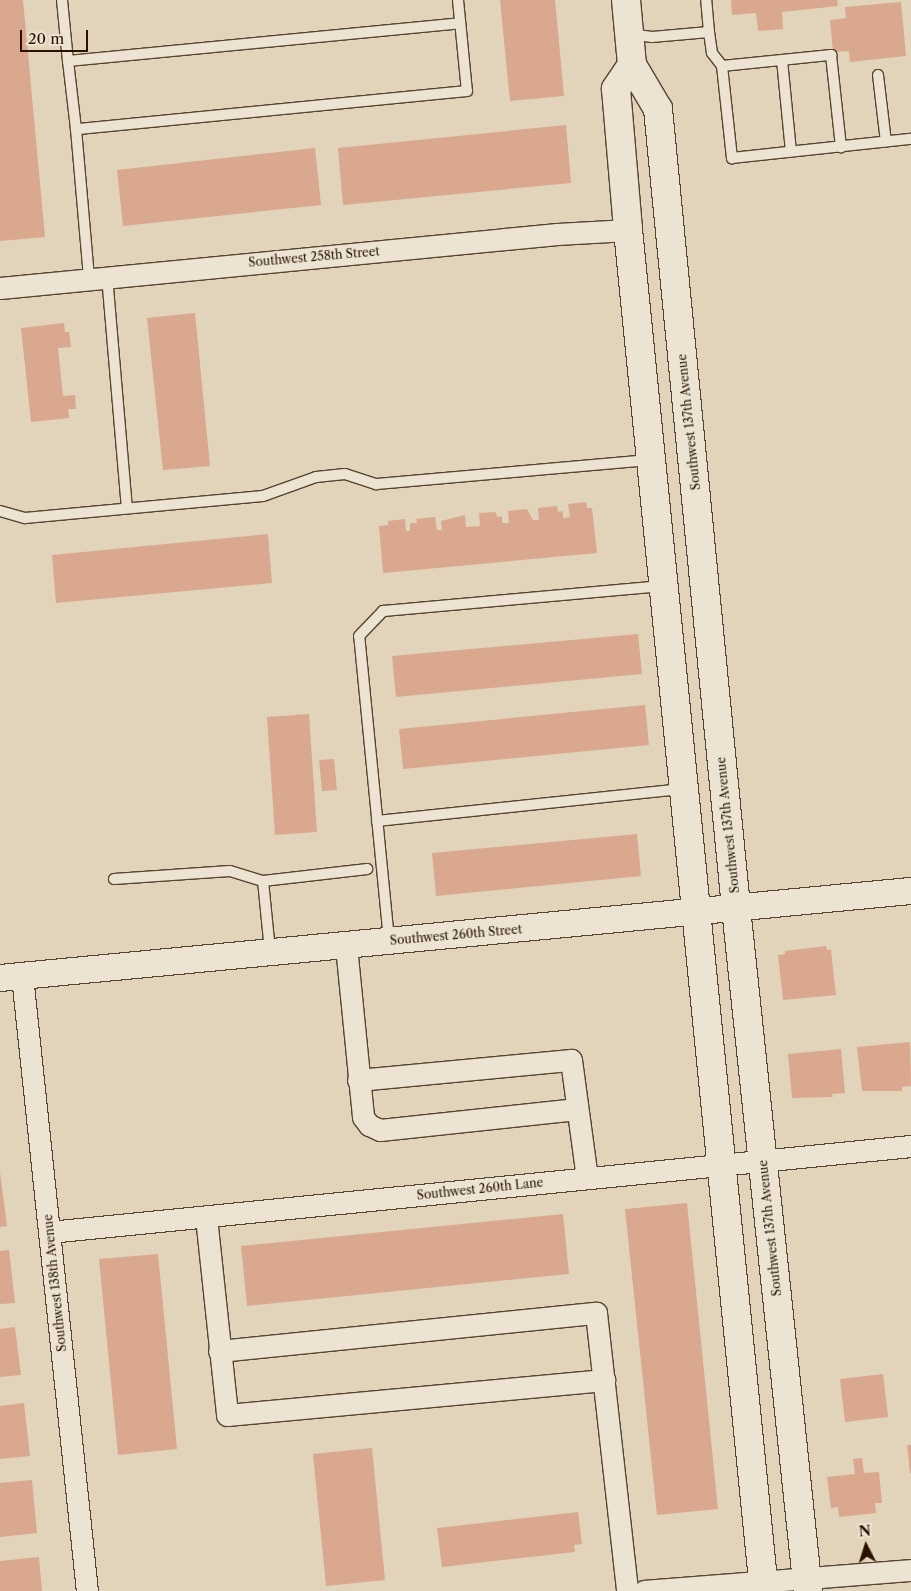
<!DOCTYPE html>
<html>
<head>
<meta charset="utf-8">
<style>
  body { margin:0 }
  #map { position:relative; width:911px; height:1591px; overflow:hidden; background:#e1d4bb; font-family:"Libre Caslon Text",serif }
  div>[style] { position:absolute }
  .building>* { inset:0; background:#daa88e }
  .roads { filter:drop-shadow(1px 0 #57432f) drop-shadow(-1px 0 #57432f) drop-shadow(0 1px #57432f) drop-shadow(0 -1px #57432f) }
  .service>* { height:10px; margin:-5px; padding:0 5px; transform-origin:5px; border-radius:5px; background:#ece3d3 }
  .minor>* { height:21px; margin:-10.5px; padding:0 10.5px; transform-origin:10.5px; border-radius:10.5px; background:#ece3d3 }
  .tertiary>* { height:26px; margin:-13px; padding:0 13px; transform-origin:13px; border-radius:13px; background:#ece3d3 }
  .secondary>* { height:28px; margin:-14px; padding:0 14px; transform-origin:14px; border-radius:14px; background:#ece3d3 }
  span { translate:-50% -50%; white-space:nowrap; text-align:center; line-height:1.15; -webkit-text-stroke:4.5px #ece3d3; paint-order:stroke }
  .street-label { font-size:12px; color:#291300 }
  .north { position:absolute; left:841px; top:1521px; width:50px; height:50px; -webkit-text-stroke:4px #ece3d3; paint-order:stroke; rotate:355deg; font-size:14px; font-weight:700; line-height:20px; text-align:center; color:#291300 }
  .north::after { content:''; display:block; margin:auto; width:18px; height:22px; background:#291300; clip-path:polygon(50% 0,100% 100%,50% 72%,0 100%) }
  .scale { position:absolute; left:20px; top:30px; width:68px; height:22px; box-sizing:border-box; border:2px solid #291300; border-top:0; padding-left:6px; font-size:15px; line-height:18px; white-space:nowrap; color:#291300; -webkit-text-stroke:4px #ece3d3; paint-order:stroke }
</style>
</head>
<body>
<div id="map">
  <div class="building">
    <div style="clip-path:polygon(0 0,23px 0,45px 237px,0 241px)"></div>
    <div style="clip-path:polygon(500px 0,555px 0,564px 96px,510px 101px)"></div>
    <div style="clip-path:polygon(731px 0,837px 0,838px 6px,782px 12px,783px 29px,758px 31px,756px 13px,732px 15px)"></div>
    <div style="clip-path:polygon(901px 2px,906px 56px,850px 62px,849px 51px,833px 52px,830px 20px,846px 18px,845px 7px)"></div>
    <div style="clip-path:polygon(566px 125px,571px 183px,343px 205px,338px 148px)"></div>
    <div style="clip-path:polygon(315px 148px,321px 205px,123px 226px,117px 170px)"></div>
    <div style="clip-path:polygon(195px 313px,210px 466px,163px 470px,147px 318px)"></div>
    <div style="clip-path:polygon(64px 323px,65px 332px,69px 332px,71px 347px,58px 348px,63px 396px,75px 395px,76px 409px,68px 409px,69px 418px,31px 422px,21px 328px)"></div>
    <div style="clip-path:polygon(586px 502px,587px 508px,592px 508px,597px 553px,383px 573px,379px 526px,388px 525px,388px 521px,405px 519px,406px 531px,410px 531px,410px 523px,417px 523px,416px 519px,435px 517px,437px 530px,442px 530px,441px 521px,465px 515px,466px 527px,480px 526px,479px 513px,496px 512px,497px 517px,502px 516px,502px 523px,509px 523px,508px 511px,527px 509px,533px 520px,539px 520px,538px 508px,557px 506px,558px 512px,563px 511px,563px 518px,570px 517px,568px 504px)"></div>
    <div style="clip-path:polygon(268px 534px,272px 583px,56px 603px,52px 555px)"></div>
    <div style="clip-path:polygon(638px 634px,642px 674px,396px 697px,392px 656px)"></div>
    <div style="clip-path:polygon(645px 705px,649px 745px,403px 769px,399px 729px)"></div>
    <div style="clip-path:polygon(309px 714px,317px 832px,275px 835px,267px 717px)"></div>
    <div style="clip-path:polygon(334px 759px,337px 790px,322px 791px,319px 760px)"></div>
    <div style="clip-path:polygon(637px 834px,641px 876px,436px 896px,432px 853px)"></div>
    <div style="clip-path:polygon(826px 946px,827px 950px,831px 950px,836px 995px,783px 1000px,778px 955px,785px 954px,785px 951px)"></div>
    <div style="clip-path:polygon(910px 1042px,911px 1086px,902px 1087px,902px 1091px,862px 1091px,857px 1047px)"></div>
    <div style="clip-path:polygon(841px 1049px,845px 1093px,832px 1094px,833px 1097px,792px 1098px,788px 1054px)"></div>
    <div style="clip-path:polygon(0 1172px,7px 1226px,0 1227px)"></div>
    <div style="clip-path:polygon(687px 1203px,718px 1509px,657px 1515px,625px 1209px)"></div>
    <div style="clip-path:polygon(563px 1214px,569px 1274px,247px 1306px,241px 1246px)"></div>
    <div style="clip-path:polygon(9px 1250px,15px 1303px,0 1304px,0 1251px)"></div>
    <div style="clip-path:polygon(158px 1254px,177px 1449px,118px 1455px,99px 1259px)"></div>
    <div style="clip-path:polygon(15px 1327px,21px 1375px,0 1377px,0 1329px)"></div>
    <div style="clip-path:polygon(883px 1374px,888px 1417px,845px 1422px,840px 1379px)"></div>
    <div style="clip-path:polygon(24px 1403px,30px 1456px,0 1459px,0 1406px)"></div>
    <div style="clip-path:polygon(907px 1445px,911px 1445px,911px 1473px,910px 1473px)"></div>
    <div style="clip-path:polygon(372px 1448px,385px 1580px,326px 1586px,313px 1454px)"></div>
    <div style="clip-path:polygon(862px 1458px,864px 1473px,879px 1472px,882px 1503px,875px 1503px,876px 1513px,839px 1517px,838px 1507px,831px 1508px,827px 1477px,855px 1474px,853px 1459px)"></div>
    <div style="clip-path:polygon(32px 1480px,37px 1533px,0 1537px,0 1483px)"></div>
    <div style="clip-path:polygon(578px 1512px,582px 1544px,574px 1545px,575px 1552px,442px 1567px,437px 1528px)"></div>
    <div style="clip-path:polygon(39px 1557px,42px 1591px,0 1591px,0 1561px)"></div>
  </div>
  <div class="roads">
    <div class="service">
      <div style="left:62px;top:0;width:61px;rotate:84.4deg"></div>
      <div style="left:458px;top:0;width:91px;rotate:84.4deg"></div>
      <div style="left:467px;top:91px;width:393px;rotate:174.4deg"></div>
      <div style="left:76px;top:129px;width:68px;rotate:-96.7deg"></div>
      <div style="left:68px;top:61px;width:394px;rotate:-5.5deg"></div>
      <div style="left:709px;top:32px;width:21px;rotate:82deg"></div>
      <div style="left:712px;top:53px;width:16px;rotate:52deg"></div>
      <div style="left:722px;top:66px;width:93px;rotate:83.8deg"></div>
      <div style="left:732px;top:158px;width:180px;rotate:-6.1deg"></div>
      <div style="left:630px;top:34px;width:22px;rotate:8deg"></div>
      <div style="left:652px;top:37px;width:57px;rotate:-5deg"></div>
      <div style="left:709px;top:32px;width:32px;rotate:-95deg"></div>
      <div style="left:782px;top:60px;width:92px;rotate:84.4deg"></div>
      <div style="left:722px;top:66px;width:110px;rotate:-5.8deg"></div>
      <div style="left:831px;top:55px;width:93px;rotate:83.8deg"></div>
      <div style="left:878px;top:75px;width:67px;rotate:83.2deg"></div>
      <div style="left:76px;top:129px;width:150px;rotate:85deg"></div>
      <div style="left:107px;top:276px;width:233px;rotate:85.1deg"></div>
      <div style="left:0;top:511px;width:26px;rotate:16deg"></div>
      <div style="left:25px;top:518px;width:239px;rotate:-5.3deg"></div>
      <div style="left:263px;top:496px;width:56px;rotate:-19.7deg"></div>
      <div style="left:316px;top:477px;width:29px;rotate:-6deg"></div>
      <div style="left:345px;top:474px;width:33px;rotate:18deg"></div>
      <div style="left:376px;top:484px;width:275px;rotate:-5deg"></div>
      <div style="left:377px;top:821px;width:307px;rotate:-6deg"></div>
      <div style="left:114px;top:879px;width:116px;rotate:-3.9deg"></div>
      <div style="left:230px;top:871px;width:34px;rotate:17deg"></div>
      <div style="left:389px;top:940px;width:305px;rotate:-95.6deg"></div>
      <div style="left:359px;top:636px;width:35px;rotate:-46deg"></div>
      <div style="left:383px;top:611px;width:281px;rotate:-5.1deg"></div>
      <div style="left:270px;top:951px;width:70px;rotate:-95.7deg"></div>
      <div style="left:263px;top:881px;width:105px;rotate:-6.6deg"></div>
    </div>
    <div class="minor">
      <div style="left:0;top:288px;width:560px;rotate:-5.54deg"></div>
      <div style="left:557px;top:234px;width:71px;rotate:-3.2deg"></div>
      <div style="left:346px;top:946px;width:172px;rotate:84.3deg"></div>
      <div style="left:363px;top:1117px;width:10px;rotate:53deg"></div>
      <div style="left:369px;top:1125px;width:12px;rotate:24deg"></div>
      <div style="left:380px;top:1130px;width:198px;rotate:-6.1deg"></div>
      <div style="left:22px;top:976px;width:618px;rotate:83.97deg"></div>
      <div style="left:358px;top:1080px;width:214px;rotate:-5.4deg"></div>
      <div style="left:571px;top:1060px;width:119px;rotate:82.3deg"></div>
      <div style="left:206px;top:1217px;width:199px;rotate:83.9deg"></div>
      <div style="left:227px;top:1415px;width:379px;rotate:-5.3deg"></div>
      <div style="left:49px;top:1232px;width:866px;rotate:-5.7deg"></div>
      <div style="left:219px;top:1351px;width:379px;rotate:-5.8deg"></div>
      <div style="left:596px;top:1313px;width:280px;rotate:83.6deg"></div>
      <div style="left:644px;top:1591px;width:268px;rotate:-4.5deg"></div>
    </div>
    <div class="tertiary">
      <div style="left:0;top:978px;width:915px;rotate:-5.46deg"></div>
    </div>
    <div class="secondary">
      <div style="left:626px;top:0;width:65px;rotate:84.7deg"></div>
      <div style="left:632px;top:65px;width:51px;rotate:59.4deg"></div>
      <div style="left:658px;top:109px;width:803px;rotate:84.42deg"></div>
      <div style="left:736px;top:908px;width:687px;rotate:83.98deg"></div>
      <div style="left:632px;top:65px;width:29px;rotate:124deg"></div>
      <div style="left:616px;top:89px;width:142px;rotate:85.1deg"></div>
      <div style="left:628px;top:230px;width:1368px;rotate:84.29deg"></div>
    </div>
  </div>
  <div class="street-label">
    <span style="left:314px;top:257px;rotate:-5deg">Southwest 258th Street</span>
    <span style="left:689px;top:422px;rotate:-96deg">Southwest 137th Avenue</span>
    <span style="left:728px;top:825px;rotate:-96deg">Southwest 137th Avenue</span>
    <span style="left:456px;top:935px;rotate:-5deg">Southwest 260th Street</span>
    <span style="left:480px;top:1189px;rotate:-6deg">Southwest 260th Lane</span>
    <span style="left:770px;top:1228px;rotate:-96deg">Southwest 137th Avenue</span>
    <span style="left:55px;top:1283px;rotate:-96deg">Southwest 138th Avenue</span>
  </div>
  <div class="north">N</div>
  <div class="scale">20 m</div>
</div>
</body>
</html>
